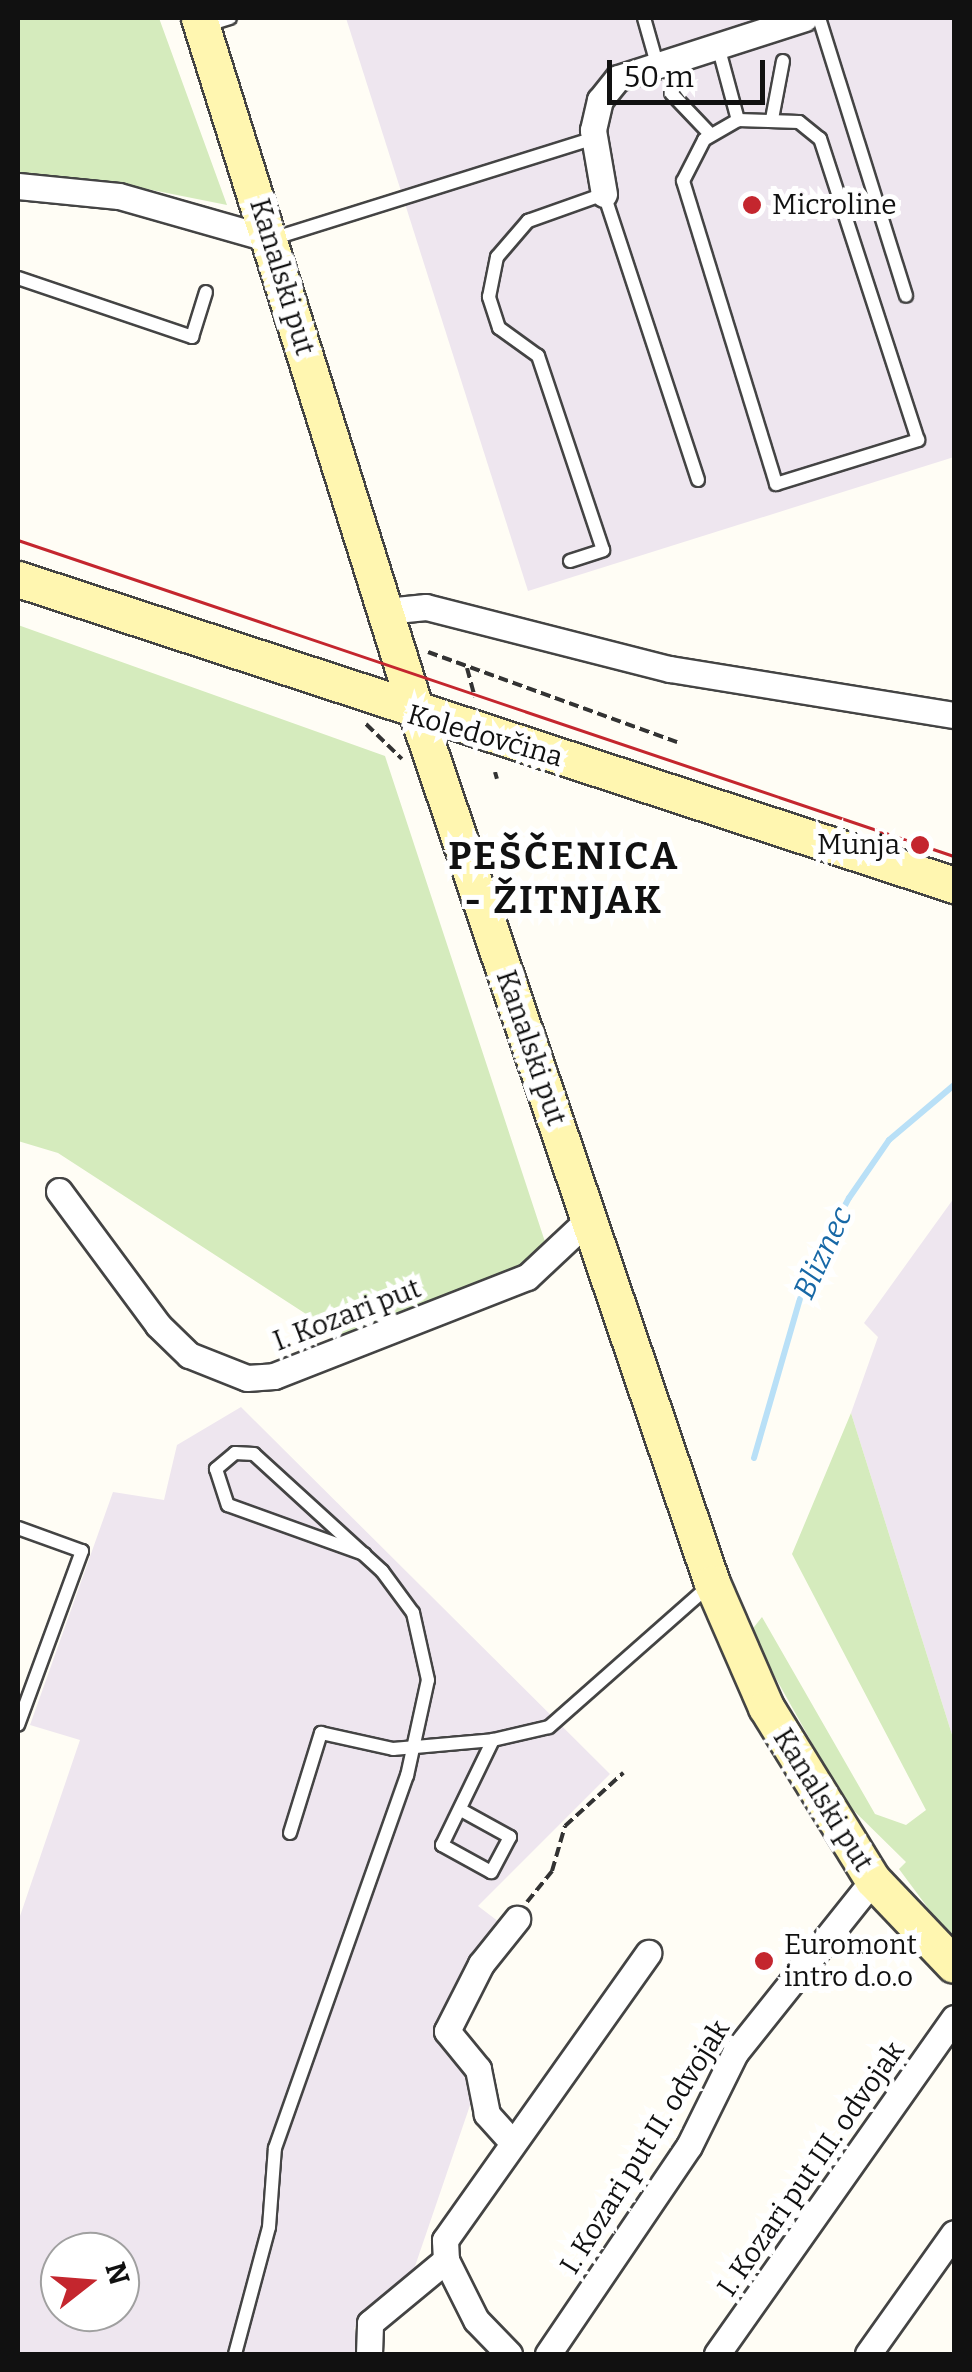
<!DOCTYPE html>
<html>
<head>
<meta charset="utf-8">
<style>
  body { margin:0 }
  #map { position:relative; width:972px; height:2372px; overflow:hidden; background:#fffdf5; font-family:Bitter,serif }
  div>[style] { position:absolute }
  .industrial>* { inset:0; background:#eee6ef }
  .green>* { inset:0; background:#d5ebbd }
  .stream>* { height:6px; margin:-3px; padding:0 3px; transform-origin:3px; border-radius:3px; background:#b9e0f7 }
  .path>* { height:4px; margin-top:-2px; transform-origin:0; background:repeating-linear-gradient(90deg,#333 0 10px,transparent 0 15px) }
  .roads { filter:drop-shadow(2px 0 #444) drop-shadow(-2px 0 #444) drop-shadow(0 2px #444) drop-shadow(0 -2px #444) }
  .lane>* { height:12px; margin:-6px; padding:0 6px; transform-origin:6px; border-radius:6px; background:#fff }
  .street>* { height:25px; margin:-12.5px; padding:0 12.5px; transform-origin:12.5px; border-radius:12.5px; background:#fff }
  .secondary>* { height:35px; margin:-17.5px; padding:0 17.5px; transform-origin:17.5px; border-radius:17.5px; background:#fff6b0 }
  .tram>* { height:2.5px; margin:-1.25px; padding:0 1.25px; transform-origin:1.25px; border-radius:1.25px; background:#c4262e }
  .dots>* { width:28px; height:28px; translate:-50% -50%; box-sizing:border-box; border:5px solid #fff; border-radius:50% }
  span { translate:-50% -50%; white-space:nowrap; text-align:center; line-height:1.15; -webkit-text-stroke:10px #fff; paint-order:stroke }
  .poi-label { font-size:28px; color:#111 }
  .left { translate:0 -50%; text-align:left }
  .right { translate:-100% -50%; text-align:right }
  .street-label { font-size:28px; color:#111 }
  .water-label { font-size:30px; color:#1768a6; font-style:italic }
  .district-label { font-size:38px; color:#111; font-weight:700; letter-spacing:2.5px }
  .frame { position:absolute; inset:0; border:20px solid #111; pointer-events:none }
  .north { position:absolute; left:40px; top:2232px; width:100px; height:100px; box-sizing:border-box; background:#fff; border:2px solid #a0a0a0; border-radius:50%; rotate:73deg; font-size:28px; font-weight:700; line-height:40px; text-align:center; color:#111 }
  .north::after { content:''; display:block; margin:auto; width:35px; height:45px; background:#c4262e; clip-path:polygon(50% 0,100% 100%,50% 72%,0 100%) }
  .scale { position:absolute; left:607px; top:60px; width:158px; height:45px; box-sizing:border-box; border:5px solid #111; border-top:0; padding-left:12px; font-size:30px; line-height:35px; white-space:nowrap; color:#111; -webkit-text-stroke:8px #fff; paint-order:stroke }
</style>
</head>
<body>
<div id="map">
  <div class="industrial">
    <div style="clip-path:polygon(346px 18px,954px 18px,954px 457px,528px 591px)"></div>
    <div style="clip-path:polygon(954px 1198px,954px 1741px,851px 1413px,878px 1337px,864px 1323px)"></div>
    <div style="clip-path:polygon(evenodd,241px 1407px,610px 1774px,478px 1906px,503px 1925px,438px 2035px,479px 2079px,412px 2275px,354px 2328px,363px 2354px,18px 2354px,18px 1922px,80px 1740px,30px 1725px,113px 1492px,164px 1500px,177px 1445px,241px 1407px,60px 2252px,120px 2252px,120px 2312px,60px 2312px,60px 2252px)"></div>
  </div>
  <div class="green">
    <div style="clip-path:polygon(18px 18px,159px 18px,227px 205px,132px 186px,18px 178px)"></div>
    <div style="clip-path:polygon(18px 625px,385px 756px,550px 1257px,343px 1338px,58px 1153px,18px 1141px)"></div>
    <div style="clip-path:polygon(851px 1413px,954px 1741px,954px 1943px,899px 1869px,906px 1862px,845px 1802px,750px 1632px,762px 1617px,875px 1814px,906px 1825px,926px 1810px,792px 1554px)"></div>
  </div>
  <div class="stream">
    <div style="left:754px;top:1458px;width:184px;rotate:-73.9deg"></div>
    <div style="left:805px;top:1281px;width:94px;rotate:-62.1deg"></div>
    <div style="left:849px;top:1198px;width:70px;rotate:-55.4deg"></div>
    <div style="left:889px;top:1140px;width:85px;rotate:-40.2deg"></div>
  </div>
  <div class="path">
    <div style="left:428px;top:652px;width:265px;rotate:19.9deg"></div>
    <div style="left:467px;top:668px;width:30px;rotate:75deg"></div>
    <div style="left:366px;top:724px;width:50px;rotate:44.2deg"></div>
    <div style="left:495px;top:772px;width:7px;rotate:74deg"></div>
    <div style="left:527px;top:1902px;width:40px;rotate:-51deg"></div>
    <div style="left:552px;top:1871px;width:47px;rotate:-73.9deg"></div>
    <div style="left:565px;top:1826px;width:79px;rotate:-42.4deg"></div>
  </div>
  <div class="roads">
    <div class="lane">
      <div style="left:644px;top:18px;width:48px;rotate:74.2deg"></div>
      <div style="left:819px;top:18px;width:291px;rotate:72.6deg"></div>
      <div style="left:204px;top:26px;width:27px;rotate:-17deg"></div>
      <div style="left:718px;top:46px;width:77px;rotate:74.9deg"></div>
      <div style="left:738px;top:120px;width:39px;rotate:150deg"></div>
      <div style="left:704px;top:140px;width:46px;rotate:117.1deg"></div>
      <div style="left:683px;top:181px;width:317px;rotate:72.9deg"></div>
      <div style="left:776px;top:484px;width:149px;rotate:-17.2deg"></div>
      <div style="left:918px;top:440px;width:317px;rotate:-108deg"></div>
      <div style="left:820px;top:139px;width:27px;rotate:-141deg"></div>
      <div style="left:799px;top:122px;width:61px;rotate:-178.1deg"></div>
      <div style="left:671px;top:93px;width:58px;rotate:46.4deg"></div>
      <div style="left:772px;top:119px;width:59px;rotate:-79.3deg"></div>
      <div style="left:272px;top:239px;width:337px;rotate:-17.4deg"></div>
      <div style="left:18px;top:278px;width:184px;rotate:18.7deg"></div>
      <div style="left:192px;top:337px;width:47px;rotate:-72.7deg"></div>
      <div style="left:570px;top:561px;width:35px;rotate:-18deg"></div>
      <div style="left:603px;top:550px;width:205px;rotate:-108.5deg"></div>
      <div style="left:538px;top:356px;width:48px;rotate:-144.3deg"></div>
      <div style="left:499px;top:328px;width:33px;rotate:-108deg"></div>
      <div style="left:489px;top:297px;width:41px;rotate:-78.7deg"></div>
      <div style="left:497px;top:257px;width:48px;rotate:-49.3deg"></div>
      <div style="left:528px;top:221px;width:81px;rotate:-19.6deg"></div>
      <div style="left:604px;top:194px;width:301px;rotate:71.8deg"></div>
      <div style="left:18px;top:1528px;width:68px;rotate:19.8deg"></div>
      <div style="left:82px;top:1551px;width:185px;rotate:110.2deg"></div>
      <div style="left:461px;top:1810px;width:56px;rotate:28.9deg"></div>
      <div style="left:510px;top:1837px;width:40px;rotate:118deg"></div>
      <div style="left:491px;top:1872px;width:56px;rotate:-151.1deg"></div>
      <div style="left:442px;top:1845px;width:117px;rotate:-64.1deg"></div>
      <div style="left:493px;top:1740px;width:57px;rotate:-13.1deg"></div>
      <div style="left:549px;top:1727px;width:215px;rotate:-41.4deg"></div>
      <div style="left:290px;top:1833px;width:105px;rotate:-72.8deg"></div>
      <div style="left:321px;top:1733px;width:74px;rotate:12.5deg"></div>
      <div style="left:393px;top:1749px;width:100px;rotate:-5.1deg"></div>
      <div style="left:235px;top:2354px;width:131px;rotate:-75deg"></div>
      <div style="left:269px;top:2227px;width:79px;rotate:-85.7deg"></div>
      <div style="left:275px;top:2148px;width:395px;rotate:-70.5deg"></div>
      <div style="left:407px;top:1776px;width:98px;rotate:-77.7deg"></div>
      <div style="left:428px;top:1680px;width:69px;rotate:-102.6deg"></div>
      <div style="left:413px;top:1613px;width:52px;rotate:-126.4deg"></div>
      <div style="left:382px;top:1571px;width:173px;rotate:-137.6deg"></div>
      <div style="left:254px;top:1454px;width:19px;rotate:-177deg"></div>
      <div style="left:235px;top:1453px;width:25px;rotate:140deg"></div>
      <div style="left:216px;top:1469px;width:38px;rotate:72deg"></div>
      <div style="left:228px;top:1505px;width:145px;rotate:19.8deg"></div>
    </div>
    <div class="street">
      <div style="left:18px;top:186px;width:101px;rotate:5.7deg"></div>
      <div style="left:119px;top:196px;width:157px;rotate:15.9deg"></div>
      <div style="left:604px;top:194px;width:65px;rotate:-99.8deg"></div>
      <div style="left:593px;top:130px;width:31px;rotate:-77deg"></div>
      <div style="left:600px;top:100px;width:28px;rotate:-51deg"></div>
      <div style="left:618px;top:78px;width:196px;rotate:-17.8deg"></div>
      <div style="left:386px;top:611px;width:40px;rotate:-5.7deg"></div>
      <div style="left:426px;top:607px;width:252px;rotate:14.3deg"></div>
      <div style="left:670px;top:669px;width:288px;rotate:9.2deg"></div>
      <div style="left:59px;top:1191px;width:167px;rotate:53.5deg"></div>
      <div style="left:158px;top:1325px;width:43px;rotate:44.1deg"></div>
      <div style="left:189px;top:1355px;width:62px;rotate:21.6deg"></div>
      <div style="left:247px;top:1378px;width:27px;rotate:-4deg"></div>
      <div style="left:274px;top:1376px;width:272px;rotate:-21.4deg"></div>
      <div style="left:527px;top:1277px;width:85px;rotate:-43.1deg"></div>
      <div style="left:512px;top:2142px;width:38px;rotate:-132deg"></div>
      <div style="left:487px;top:2114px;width:46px;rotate:-101.3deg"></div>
      <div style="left:478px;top:2069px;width:49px;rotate:-129.2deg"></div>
      <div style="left:447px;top:2031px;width:75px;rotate:-63.1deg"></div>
      <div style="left:481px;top:1964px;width:58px;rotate:-51.3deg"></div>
      <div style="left:369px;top:2354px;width:31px;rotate:-88deg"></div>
      <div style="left:370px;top:2323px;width:99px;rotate:-39.7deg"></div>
      <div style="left:509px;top:2354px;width:47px;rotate:-134.1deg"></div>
      <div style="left:476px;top:2320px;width:67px;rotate:-116.6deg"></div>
      <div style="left:446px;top:2260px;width:20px;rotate:-93deg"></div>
      <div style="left:445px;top:2240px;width:352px;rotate:-54.7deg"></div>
      <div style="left:548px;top:2354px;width:251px;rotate:-55.9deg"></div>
      <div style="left:689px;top:2146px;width:104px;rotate:-63.7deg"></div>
      <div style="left:735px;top:2053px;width:221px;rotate:-51.4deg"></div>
      <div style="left:717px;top:2354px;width:411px;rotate:-54.8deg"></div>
      <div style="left:868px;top:2354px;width:148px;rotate:-54.6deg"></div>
    </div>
    <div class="secondary">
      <div style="left:199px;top:18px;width:733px;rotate:72.6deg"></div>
      <div style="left:418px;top:717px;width:915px;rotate:71.25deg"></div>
      <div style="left:712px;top:1583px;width:135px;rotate:66.5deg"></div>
      <div style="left:766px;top:1707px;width:203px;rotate:58.3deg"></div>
      <div style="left:873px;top:1880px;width:117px;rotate:46.4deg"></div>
      <div style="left:18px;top:579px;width:985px;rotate:18.1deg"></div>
    </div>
  </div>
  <div class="tram">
    <div style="left:18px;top:540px;width:988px;rotate:18.66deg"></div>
  </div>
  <div class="dots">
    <div style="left:752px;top:205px;background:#c4262e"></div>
    <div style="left:920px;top:845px;background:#c4262e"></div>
    <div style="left:764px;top:1961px;background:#c4262e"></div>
  </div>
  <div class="poi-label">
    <span class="left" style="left:772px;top:205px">Microline</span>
    <span class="right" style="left:900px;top:845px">Munja</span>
    <span class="left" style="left:784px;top:1961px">Euromont<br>intro d.o.o</span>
  </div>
  <div class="street-label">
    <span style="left:282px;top:277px;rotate:73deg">Kanalski put</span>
    <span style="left:485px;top:736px;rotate:16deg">Koledovčina</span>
    <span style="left:531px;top:1048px;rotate:71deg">Kanalski put</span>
    <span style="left:347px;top:1315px;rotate:-21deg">I. Kozari put</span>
    <span style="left:823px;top:1800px;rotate:58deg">Kanalski put</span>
    <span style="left:645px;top:2147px;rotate:-58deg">I. Kozari put II. odvojak</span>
    <span style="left:811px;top:2169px;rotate:-55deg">I. Kozari put III. odvojak</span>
  </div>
  <div class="water-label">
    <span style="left:823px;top:1253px;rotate:-65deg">Bliznec</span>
  </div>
  <div class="district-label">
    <span style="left:564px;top:879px">PEŠČENICA<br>- ŽITNJAK</span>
  </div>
  <div class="frame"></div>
  <div class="north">N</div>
  <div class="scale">50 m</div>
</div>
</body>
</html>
